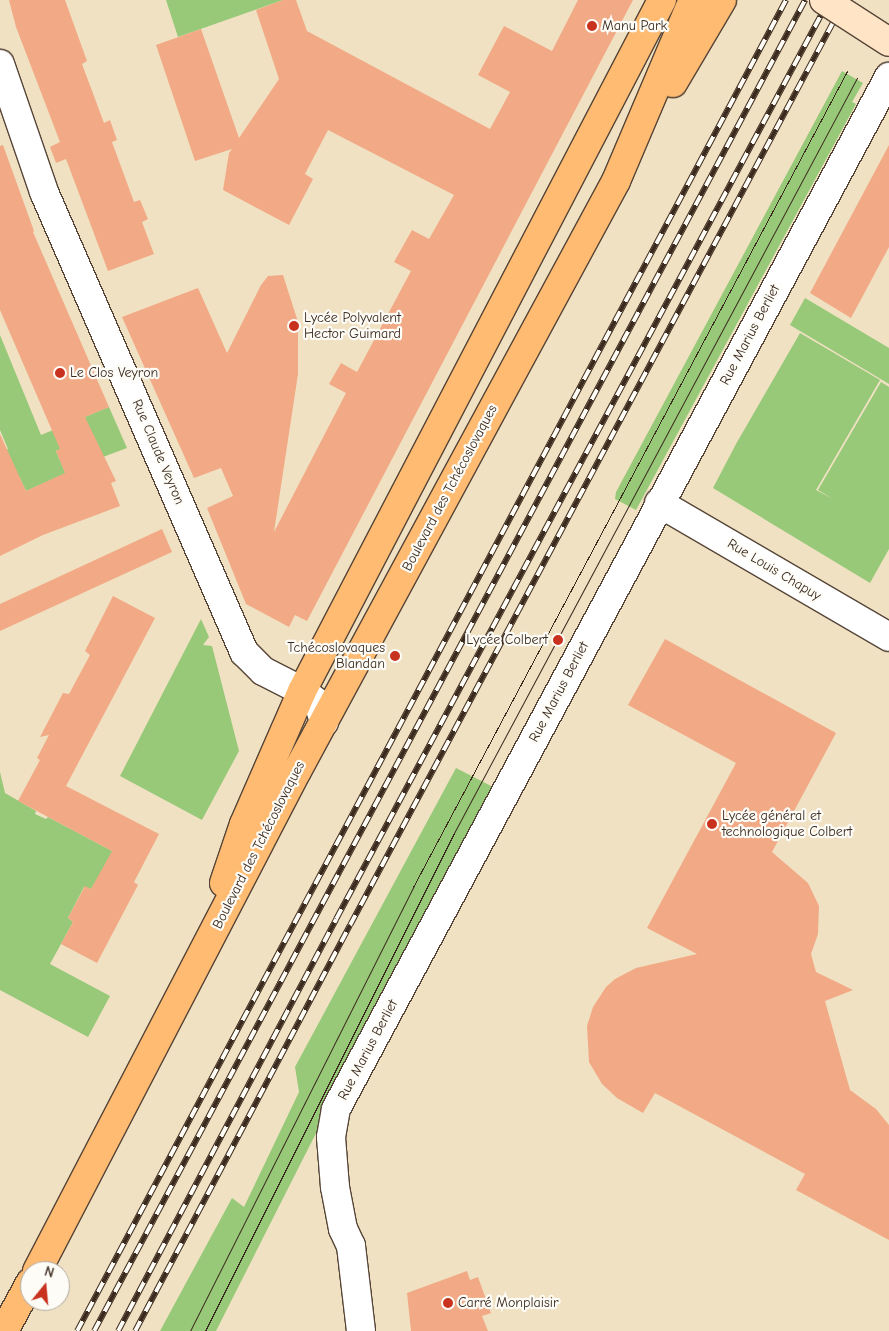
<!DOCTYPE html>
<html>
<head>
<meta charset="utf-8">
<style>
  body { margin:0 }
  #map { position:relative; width:889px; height:1331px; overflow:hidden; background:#f0e1c3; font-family:"Comic Neue",sans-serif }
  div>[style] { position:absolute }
  .green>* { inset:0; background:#97c978 }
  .building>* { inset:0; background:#f1aa85 }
  .roads { filter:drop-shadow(1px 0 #564537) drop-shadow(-1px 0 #564537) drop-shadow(0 1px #564537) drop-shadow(0 -1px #564537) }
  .street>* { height:28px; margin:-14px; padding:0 14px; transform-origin:14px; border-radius:14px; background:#fff }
  .primary>* { height:28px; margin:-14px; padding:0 14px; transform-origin:14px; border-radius:14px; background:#febb71 }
  .tram>* { height:1px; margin:-0.5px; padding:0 0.5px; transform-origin:0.5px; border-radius:0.5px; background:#3b2a1e }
  .rail>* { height:5.5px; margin-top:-2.75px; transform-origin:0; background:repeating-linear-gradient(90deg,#fdfcf7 0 11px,#3b2a1e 0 22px); box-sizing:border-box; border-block:1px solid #3b2a1e }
  .bridges { filter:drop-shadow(1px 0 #564537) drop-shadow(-1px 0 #564537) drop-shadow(0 1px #564537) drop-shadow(0 -1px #564537) }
  .secondary-bridge>* { height:28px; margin:-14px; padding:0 14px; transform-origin:14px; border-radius:14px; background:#ffe4c6 }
  .dots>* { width:14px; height:14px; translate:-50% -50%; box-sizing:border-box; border:2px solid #fdfcf7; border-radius:50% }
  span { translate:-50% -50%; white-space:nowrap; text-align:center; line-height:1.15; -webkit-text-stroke:4.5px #fdfcf7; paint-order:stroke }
  .poi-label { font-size:14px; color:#3b2a1e }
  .left { translate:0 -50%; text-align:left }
  .right { translate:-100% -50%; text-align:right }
  .street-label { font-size:14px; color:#3b2a1e }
  .north { position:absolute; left:20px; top:1261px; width:50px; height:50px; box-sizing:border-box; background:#fdfcf7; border:1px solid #afa8a0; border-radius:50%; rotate:17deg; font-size:14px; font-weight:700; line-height:20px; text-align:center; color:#3b2a1e }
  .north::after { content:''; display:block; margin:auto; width:18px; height:22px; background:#c8321e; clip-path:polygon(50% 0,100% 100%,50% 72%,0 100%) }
</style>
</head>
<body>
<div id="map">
  <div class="green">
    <div style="clip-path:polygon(166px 0,283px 0,178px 37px)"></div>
    <div style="clip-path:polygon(842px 71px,863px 83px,852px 102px,856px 104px,636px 510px,615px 499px,616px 492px)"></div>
    <div style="clip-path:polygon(805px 298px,889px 348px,889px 384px,790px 325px)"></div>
    <div style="clip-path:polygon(800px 333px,880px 380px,816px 490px,833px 499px,818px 490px,881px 382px,889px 387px,889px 549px,870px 583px,713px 488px,736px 444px)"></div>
    <div style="clip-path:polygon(0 335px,41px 435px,109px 407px,127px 448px,103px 457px,93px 435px,56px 451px,70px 484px,52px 492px,46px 482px,26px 491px,20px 478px,0 453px,8px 449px,0 430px)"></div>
    <div style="clip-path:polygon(201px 619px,209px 637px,203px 645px,212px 646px,239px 751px,202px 820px,120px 776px)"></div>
    <div style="clip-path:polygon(456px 768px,495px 788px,488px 803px,482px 805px,216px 1331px,160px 1331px,232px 1198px,244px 1207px,299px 1092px,295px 1067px)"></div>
    <div style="clip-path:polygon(0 772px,5px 793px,36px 811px,35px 814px,46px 819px,48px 817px,114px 852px,91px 889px,84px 887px,68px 918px,73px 922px,50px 964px,110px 996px,88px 1037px,0 990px)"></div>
  </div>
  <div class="building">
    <div style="clip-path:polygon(9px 0,65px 0,87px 61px,82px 64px,104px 123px,110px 120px,117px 140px,112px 142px,134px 202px,140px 200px,148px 219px,142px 222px,154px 254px,108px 271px,66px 159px,56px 163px,50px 147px,60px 142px,16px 27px)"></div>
    <div style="clip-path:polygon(283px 0,296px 0,307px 31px,490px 129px,510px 92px,478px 75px,504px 26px,552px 51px,578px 0,633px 0,307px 621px,295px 615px,289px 627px,246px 604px,207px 508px,233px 496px,221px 468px,194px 478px,122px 317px,198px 288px,227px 353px,261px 285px,268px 276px,283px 275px,298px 322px,298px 374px,274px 532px,346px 393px,329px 384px,341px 363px,357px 372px,411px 271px,394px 262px,412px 230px,429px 239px,454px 195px,328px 130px,305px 174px,313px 179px,289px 225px,223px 190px,229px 153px,232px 149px,195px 161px,156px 45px,201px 29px,239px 138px,279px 79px,256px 10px)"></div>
    <div style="clip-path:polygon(3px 145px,34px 231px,33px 232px,109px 407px,85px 417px,116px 481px,111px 483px,120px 506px,43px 535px,0 556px,0 434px,26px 491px,65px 473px,56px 451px,60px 449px,0 310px,0 146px)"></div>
    <div style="clip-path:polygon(889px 145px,889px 247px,851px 318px,810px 293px)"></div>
    <div style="clip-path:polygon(162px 529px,172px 552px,0 631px,0 604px)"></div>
    <div style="clip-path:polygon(113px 596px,155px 618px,66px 786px,159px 834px,134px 882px,138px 885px,97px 963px,61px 944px,73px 922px,68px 918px,85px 886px,91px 889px,112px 851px,18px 801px,40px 760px,37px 758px,49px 735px,40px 737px,63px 693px,69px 694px,90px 655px,85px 651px)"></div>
    <div style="clip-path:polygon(665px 639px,836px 733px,772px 852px,808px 883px,819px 906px,818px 934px,811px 954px,816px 972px,853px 990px,825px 1001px,850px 1090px,876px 1109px,889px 1125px,889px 1240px,796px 1190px,805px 1174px,655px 1093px,643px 1113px,617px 1098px,602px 1084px,589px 1062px,587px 1026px,593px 1007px,606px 987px,615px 979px,636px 968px,697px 954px,647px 928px,736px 763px,628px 705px)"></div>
    <div style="clip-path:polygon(467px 1271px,470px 1280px,478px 1277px,491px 1313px,482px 1316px,488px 1331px,411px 1331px,407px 1293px)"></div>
  </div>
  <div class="roads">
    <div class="street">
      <div style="left:0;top:64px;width:135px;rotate:71deg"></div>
      <div style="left:44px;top:192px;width:502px;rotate:66.5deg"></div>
      <div style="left:244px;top:652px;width:27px;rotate:45deg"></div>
      <div style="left:263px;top:671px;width:44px;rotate:27.1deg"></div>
      <div style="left:302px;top:691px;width:20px;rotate:37deg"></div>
      <div style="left:318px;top:703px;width:20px;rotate:72deg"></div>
      <div style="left:659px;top:503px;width:266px;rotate:30.2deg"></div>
      <div style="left:361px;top:1331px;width:86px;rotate:-96.7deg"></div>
      <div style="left:351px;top:1246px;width:19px;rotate:-115deg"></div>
      <div style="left:343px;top:1229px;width:43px;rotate:-100.8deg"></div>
      <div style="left:335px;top:1187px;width:50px;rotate:-94.6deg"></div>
      <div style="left:331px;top:1137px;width:28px;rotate:-80deg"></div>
      <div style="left:336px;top:1109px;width:1171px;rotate:-61.82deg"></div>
    </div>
    <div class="primary">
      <div style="left:673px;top:83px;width:96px;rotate:-59.4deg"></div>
      <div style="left:224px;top:883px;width:62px;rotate:-71.3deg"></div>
      <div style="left:244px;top:824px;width:145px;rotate:-66.4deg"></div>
      <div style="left:302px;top:691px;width:779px;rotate:-62.48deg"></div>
      <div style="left:37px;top:1271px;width:564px;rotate:-62.53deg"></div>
      <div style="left:297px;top:771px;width:671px;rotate:-61.6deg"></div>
      <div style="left:616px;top:181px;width:197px;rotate:-67deg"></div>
      <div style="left:4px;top:1331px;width:55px;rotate:-61.6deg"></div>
    </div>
  </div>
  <div class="tram">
    <div style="left:190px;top:1331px;width:497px;rotate:-63.3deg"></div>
    <div style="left:413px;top:887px;width:924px;rotate:-61.99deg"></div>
    <div style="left:205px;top:1331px;width:557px;rotate:-63.43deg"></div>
    <div style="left:454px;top:833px;width:856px;rotate:-61.91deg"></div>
  </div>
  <div class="rail">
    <div style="left:77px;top:1331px;width:1508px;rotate:-61.96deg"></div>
    <div style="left:94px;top:1331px;width:1509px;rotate:-61.89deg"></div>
    <div style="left:118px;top:1331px;width:466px;rotate:-62.1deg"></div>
    <div style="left:336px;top:919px;width:1043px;rotate:-61.79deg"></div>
    <div style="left:135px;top:1331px;width:459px;rotate:-62.1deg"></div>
    <div style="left:350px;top:925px;width:1049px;rotate:-61.85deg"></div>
  </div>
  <div class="bridges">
    <div class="secondary-bridge">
      <div style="left:824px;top:0;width:77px;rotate:32.9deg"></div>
    </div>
  </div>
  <div class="dots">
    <div style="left:592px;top:26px;background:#c8321e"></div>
    <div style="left:294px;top:326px;background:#c8321e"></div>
    <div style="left:60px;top:373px;background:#c8321e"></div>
    <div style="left:558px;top:640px;background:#c8321e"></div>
    <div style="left:395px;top:656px;background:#c8321e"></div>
    <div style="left:712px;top:824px;background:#c8321e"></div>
    <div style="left:448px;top:1303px;background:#c8321e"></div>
  </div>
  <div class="poi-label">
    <span class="left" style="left:602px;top:26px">Manu Park</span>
    <span class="left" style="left:304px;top:326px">Lycée Polyvalent<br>Hector Guimard</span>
    <span class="left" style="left:70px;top:373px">Le Clos Veyron</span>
    <span class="right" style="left:548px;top:640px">Lycée Colbert</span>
    <span class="right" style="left:385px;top:656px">Tchécoslovaques<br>Blandan</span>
    <span class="left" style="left:722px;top:824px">Lycée général et<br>technologique Colbert</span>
    <span class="left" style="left:458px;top:1303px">Carré Monplaisir</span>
  </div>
  <div class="street-label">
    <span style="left:750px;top:335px;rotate:-62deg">Rue Marius Berliet</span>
    <span style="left:158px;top:452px;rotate:67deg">Rue Claude Veyron</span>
    <span style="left:450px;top:488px;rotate:-62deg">Boulevard des Tchécoslovaques</span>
    <span style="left:774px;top:570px;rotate:31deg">Rue Louis Chapuy</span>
    <span style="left:559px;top:692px;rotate:-62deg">Rue Marius Berliet</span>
    <span style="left:259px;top:845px;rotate:-63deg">Boulevard des Tchécoslovaques</span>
    <span style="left:368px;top:1050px;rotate:-62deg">Rue Marius Berliet</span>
  </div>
  <div class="north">N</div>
</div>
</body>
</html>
